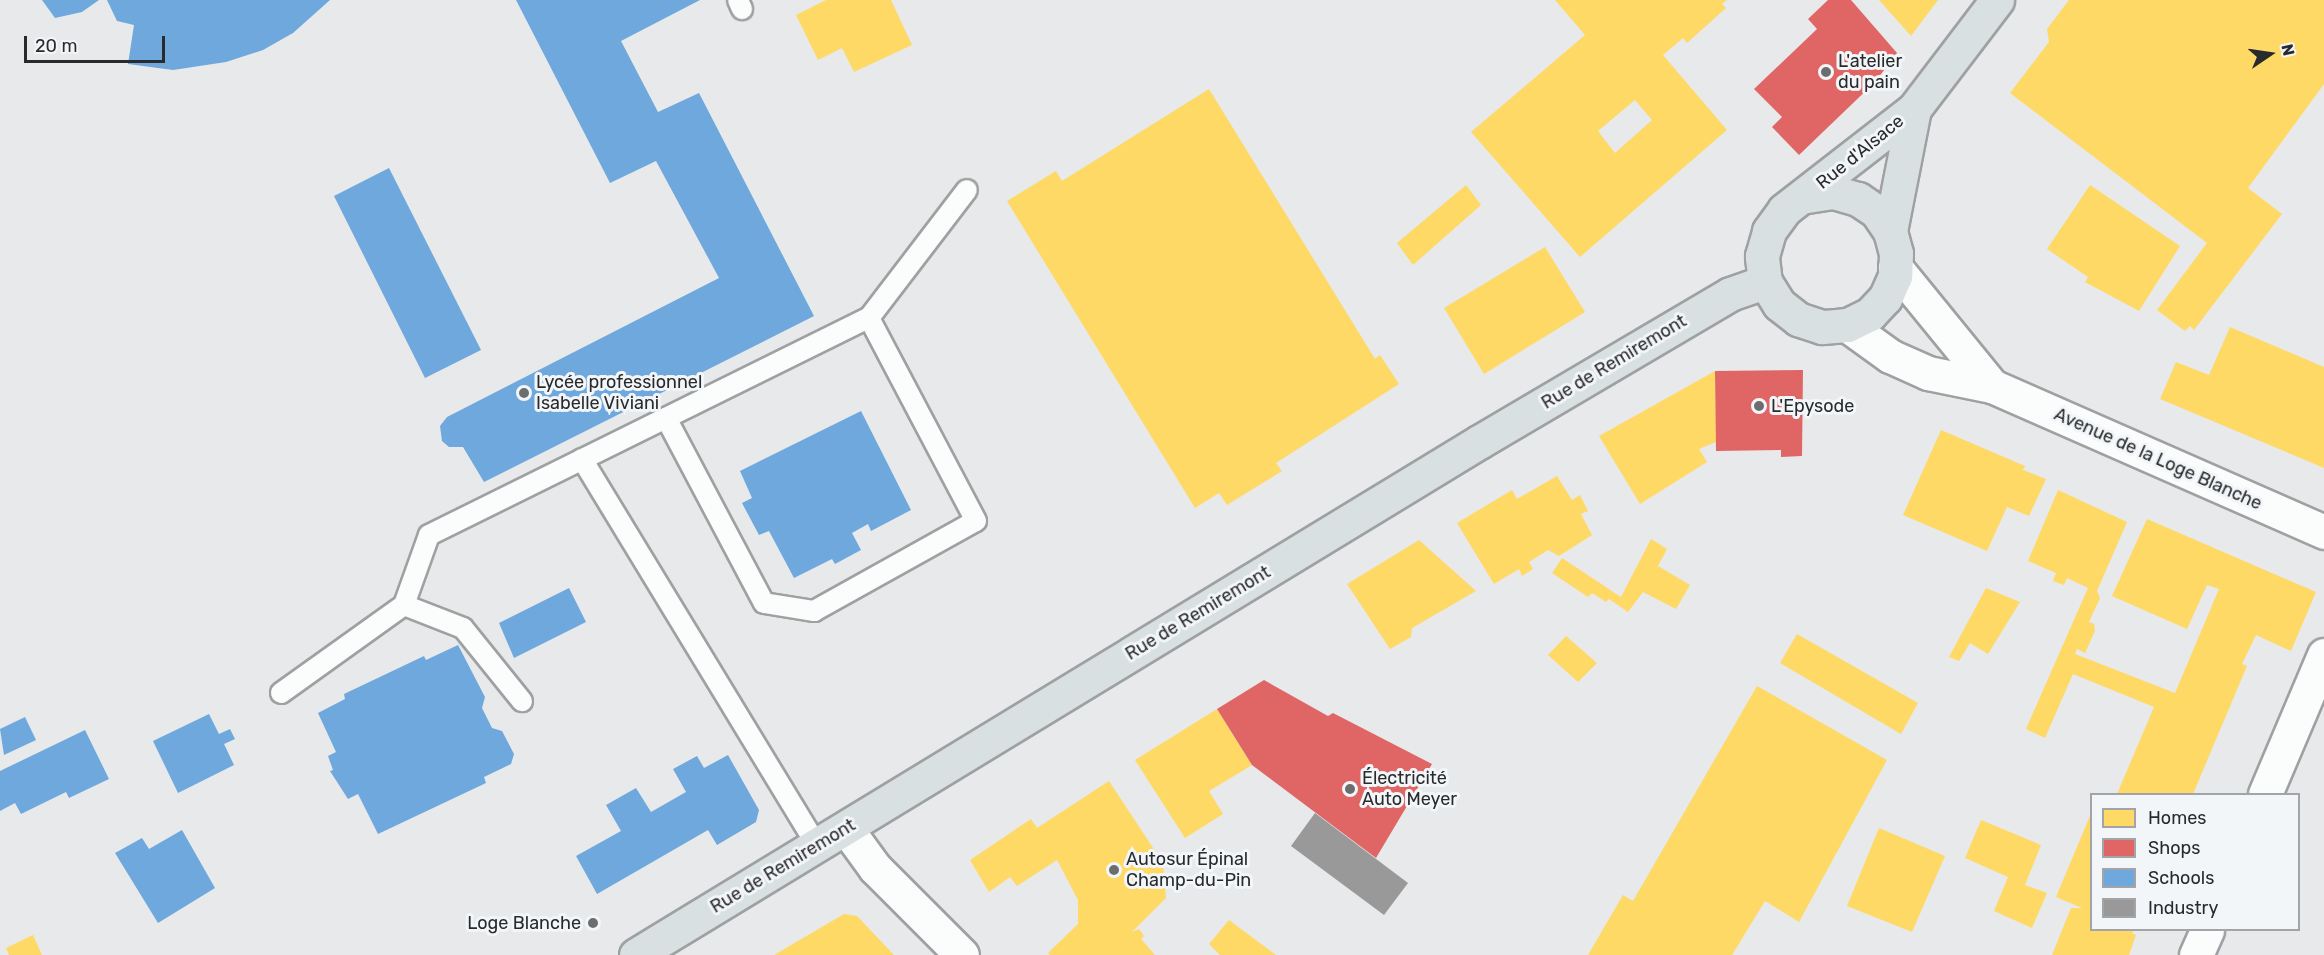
<!DOCTYPE html>
<html>
<head>
<meta charset="utf-8">
<style>
  body { margin:0 }
  #map { position:relative; width:2324px; height:955px; overflow:hidden; background:#e7e9eb; font-family:Rubik,sans-serif }
  div>[style] { position:absolute }
  .homes>* { inset:0; background:#ffd966 }
  .shops>* { inset:0; background:#e06666 }
  .schools>* { inset:0; background:#6fa8dc }
  .industry>* { inset:0; background:#999 }
  .roads { filter:drop-shadow(2px 0 #9fa0a2) drop-shadow(-2px 0 #9fa0a2) drop-shadow(0 2px #9fa0a2) drop-shadow(0 -2px #9fa0a2) }
  .lane>* { height:20px; margin:-10px; padding:0 10px; transform-origin:10px; border-radius:10px; background:#fbfcfc }
  .street>* { height:33px; margin:-16.5px; padding:0 16.5px; transform-origin:16.5px; border-radius:16.5px; background:#fbfcfc }
  .secondary>* { height:33px; margin:-16.5px; padding:0 16.5px; transform-origin:16.5px; border-radius:16.5px; background:#fbfcfc }
  .primary>* { height:33px; margin:-16.5px; padding:0 16.5px; transform-origin:16.5px; border-radius:16.5px; background:#d8e0e2 }
  .dots>* { width:16px; height:16px; translate:-50% -50%; box-sizing:border-box; border:3px solid #f3f6f9; border-radius:50% }
  span { translate:-50% -50%; white-space:nowrap; text-align:center; line-height:1.15; -webkit-text-stroke:6px #f3f6f9; paint-order:stroke }
  .poi-label { font-size:18px; color:#292a2c }
  .left { translate:0 -50%; text-align:left }
  .right { translate:-100% -50%; text-align:right }
  .street-label { font-size:18px; color:#292a2c }
  .legend { position:absolute; left:2090px; top:793px; width:210px; height:138px; box-sizing:border-box; background:#f3f6f9; border:2px solid #a2a4a7; margin:0; padding:8px 10px; list-style:none; font-size:18px; color:#292a2c }
  .legend li { display:flex; align-items:center; gap:12px; height:30px }
  .legend b { width:30px; border:2px solid #a2a4a7 }
  .north { position:absolute; left:2240px; top:24px; width:60px; height:60px; -webkit-text-stroke:4px #f3f6f9; paint-order:stroke; rotate:77deg; font-size:16px; font-weight:700; line-height:24px; text-align:center; color:#292a2c }
  .north::after { content:''; display:block; margin:auto; width:21px; height:27px; background:#292a2c; clip-path:polygon(50% 0,100% 100%,50% 72%,0 100%) }
  .scale { position:absolute; left:24px; top:36px; width:141px; height:27px; box-sizing:border-box; border:3px solid #292a2c; border-top:0; padding-left:8px; font-size:18px; line-height:21px; white-space:nowrap; color:#292a2c; -webkit-text-stroke:4px #f3f6f9; paint-order:stroke }
</style>
</head>
<body>
<div id="map">
  <div class="homes">
    <div style="clip-path:polygon(826px 0,891px 0,912px 45px,854px 72px,842px 48px,818px 60px,796px 15px)"></div>
    <div style="clip-path:polygon(evenodd,1555px 0,1727px 0,1722px 4px,1726px 8px,1687px 43px,1683px 38px,1663px 55px,1727px 130px,1580px 257px,1471px 132px,1585px 35px,1555px 0,1635px 100px,1652px 120px,1615px 153px,1598px 131px,1635px 100px)"></div>
    <div style="clip-path:polygon(1879px 0,1938px 0,1911px 36px)"></div>
    <div style="clip-path:polygon(2069px 0,2324px 0,2324px 84px,2248px 188px,2282px 214px,2194px 330px,2190px 326px,2185px 331px,2157px 310px,2207px 243px,2010px 93px,2049px 42px,2047px 29px)"></div>
    <div style="clip-path:polygon(1209px 89px,1375px 359px,1380px 355px,1399px 384px,1276px 463px,1282px 471px,1227px 505px,1219px 493px,1195px 508px,1007px 201px,1056px 171px,1062px 181px)"></div>
    <div style="clip-path:polygon(1466px 185px,1481px 205px,1413px 265px,1397px 243px)"></div>
    <div style="clip-path:polygon(2090px 185px,2180px 246px,2139px 311px,2085px 282px,2088px 277px,2047px 249px)"></div>
    <div style="clip-path:polygon(1545px 247px,1585px 312px,1484px 374px,1444px 308px)"></div>
    <div style="clip-path:polygon(2230px 327px,2324px 367px,2324px 468px,2160px 399px,2176px 362px,2209px 375px)"></div>
    <div style="clip-path:polygon(1715px 371px,1716px 442px,1699px 449px,1707px 462px,1640px 504px,1599px 436px)"></div>
    <div style="clip-path:polygon(1941px 430px,2025px 466px,2023px 470px,2046px 479px,2029px 516px,2007px 507px,1987px 551px,1903px 515px)"></div>
    <div style="clip-path:polygon(1557px 476px,1572px 500px,1580px 495px,1588px 511px,1581px 514px,1592px 535px,1559px 556px,1548px 550px,1529px 562px,1533px 569px,1522px 576px,1519px 569px,1494px 584px,1457px 523px,1512px 490px,1517px 499px)"></div>
    <div style="clip-path:polygon(2058px 490px,2127px 522px,2097px 591px,2100px 598px,2089px 622px,2094px 624px,2095px 631px,2085px 653px,2077px 649px,2075px 654px,2175px 693px,2219px 589px,2207px 585px,2187px 629px,2112px 596px,2147px 519px,2316px 592px,2291px 651px,2256px 635px,2242px 664px,2247px 666px,2193px 794px,2117px 794px,2154px 707px,2073px 674px,2045px 738px,2026px 729px,2088px 588px,2067px 578px,2064px 585px,2053px 581px,2056px 573px,2028px 561px)"></div>
    <div style="clip-path:polygon(1651px 539px,1667px 549px,1658px 566px,1690px 585px,1676px 609px,1643px 592px,1628px 612px,1609px 599px,1606px 602px,1592px 593px,1588px 597px,1552px 573px,1562px 558px,1621px 597px)"></div>
    <div style="clip-path:polygon(1419px 540px,1476px 591px,1412px 628px,1411px 637px,1390px 649px,1347px 584px)"></div>
    <div style="clip-path:polygon(1986px 588px,2020px 602px,1988px 654px,1970px 643px,1959px 661px,1949px 657px)"></div>
    <div style="clip-path:polygon(1797px 634px,1918px 703px,1901px 734px,1780px 663px)"></div>
    <div style="clip-path:polygon(1566px 636px,1597px 663px,1578px 682px,1548px 655px)"></div>
    <div style="clip-path:polygon(1757px 686px,1887px 760px,1799px 922px,1765px 901px,1732px 955px,1588px 955px,1623px 895px,1633px 901px)"></div>
    <div style="clip-path:polygon(1217px 709px,1252px 765px,1209px 791px,1223px 814px,1185px 838px,1135px 760px)"></div>
    <div style="clip-path:polygon(1109px 781px,1163px 863px,1166px 898px,1132px 932px,1139px 929px,1144px 936px,1141px 939px,1155px 955px,1050px 955px,1048px 953px,1078px 924px,1078px 900px,1057px 860px,1017px 886px,1010px 877px,989px 892px,970px 860px,1031px 819px,1037px 828px)"></div>
    <div style="clip-path:polygon(2092px 811px,2092px 930px,2134px 930px,2132px 933px,2136px 935px,2129px 955px,2052px 955px,2071px 908px,2082px 908px,2056px 897px)"></div>
    <div style="clip-path:polygon(1981px 820px,2041px 845px,2025px 885px,2047px 893px,2032px 928px,1994px 911px,2008px 877px,1965px 858px)"></div>
    <div style="clip-path:polygon(1879px 828px,1945px 856px,1912px 932px,1847px 906px)"></div>
    <div style="clip-path:polygon(844px 914px,857px 916px,894px 955px,774px 955px)"></div>
    <div style="clip-path:polygon(1229px 920px,1276px 955px,1220px 955px,1209px 944px)"></div>
    <div style="clip-path:polygon(33px 935px,42px 955px,9px 955px,6px 948px)"></div>
  </div>
  <div class="shops">
    <div style="clip-path:polygon(1828px 0,1851px 0,1897px 53px,1875px 82px,1799px 155px,1772px 127px,1782px 117px,1754px 89px,1817px 29px,1808px 19px)"></div>
    <div style="clip-path:polygon(1803px 370px,1802px 456px,1781px 457px,1781px 450px,1716px 451px,1715px 371px)"></div>
    <div style="clip-path:polygon(1264px 680px,1328px 716px,1333px 713px,1432px 764px,1376px 858px,1252px 765px,1217px 709px)"></div>
  </div>
  <div class="schools">
    <div style="clip-path:polygon(42px 0,99px 0,82px 12px,55px 18px)"></div>
    <div style="clip-path:polygon(107px 0,330px 0,293px 33px,263px 50px,226px 62px,173px 70px,128px 64px,134px 25px,117px 21px)"></div>
    <div style="clip-path:polygon(516px 0,700px 0,621px 41px,658px 112px,699px 93px,814px 316px,484px 482px,463px 447px,449px 447px,442px 441px,440px 426px,447px 417px,719px 278px,656px 161px,610px 183px)"></div>
    <div style="clip-path:polygon(389px 168px,481px 350px,425px 378px,334px 196px)"></div>
    <div style="clip-path:polygon(861px 411px,911px 510px,871px 531px,868px 524px,852px 533px,861px 550px,835px 564px,832px 559px,794px 578px,769px 531px,759px 535px,742px 503px,752px 498px,740px 471px)"></div>
    <div style="clip-path:polygon(569px 588px,586px 622px,514px 658px,499px 623px)"></div>
    <div style="clip-path:polygon(458px 645px,485px 697px,482px 708px,492px 728px,502px 731px,514px 754px,511px 764px,484px 777px,486px 783px,378px 834px,358px 794px,348px 799px,330px 771px,333px 770px,328px 756px,336px 752px,318px 713px,345px 699px,344px 694px,424px 656px,426px 660px)"></div>
    <div style="clip-path:polygon(209px 714px,219px 734px,230px 729px,235px 739px,224px 744px,234px 765px,178px 793px,153px 741px)"></div>
    <div style="clip-path:polygon(25px 717px,36px 740px,4px 755px,0 729px)"></div>
    <div style="clip-path:polygon(85px 730px,109px 779px,69px 798px,66px 792px,21px 814px,15px 803px,0 811px,0 771px)"></div>
    <div style="clip-path:polygon(728px 755px,759px 810px,756px 822px,717px 845px,708px 830px,597px 894px,576px 856px,621px 831px,606px 805px,636px 788px,651px 812px,686px 792px,673px 769px,697px 756px,704px 768px)"></div>
    <div style="clip-path:polygon(182px 830px,215px 888px,158px 923px,115px 853px,142px 838px,149px 849px)"></div>
  </div>
  <div class="industry">
    <div style="clip-path:polygon(1315px 813px,1408px 883px,1384px 915px,1291px 846px)"></div>
  </div>
  <div class="roads">
    <div class="lane">
      <div style="left:738px;top:0;width:10px;rotate:66deg"></div>
      <div style="left:666px;top:418px;width:209px;rotate:62.1deg"></div>
      <div style="left:764px;top:603px;width:51px;rotate:9.1deg"></div>
      <div style="left:814px;top:611px;width:185px;rotate:-29.1deg"></div>
      <div style="left:976px;top:521px;width:229px;rotate:-117.8deg"></div>
      <div style="left:582px;top:459px;width:452px;rotate:58.7deg"></div>
      <div style="left:404px;top:605px;width:63px;rotate:21.3deg"></div>
      <div style="left:463px;top:628px;width:94px;rotate:51.1deg"></div>
      <div style="left:281px;top:693px;width:151px;rotate:-35.6deg"></div>
      <div style="left:404px;top:605px;width:74px;rotate:-70.3deg"></div>
      <div style="left:429px;top:535px;width:491px;rotate:-26.3deg"></div>
      <div style="left:869px;top:318px;width:161px;rotate:-52.6deg"></div>
    </div>
    <div class="street">
      <div style="left:2265px;top:794px;width:151px;rotate:-67deg"></div>
      <div style="left:846px;top:828px;width:49px;rotate:54.1deg"></div>
      <div style="left:875px;top:868px;width:123px;rotate:45deg"></div>
      <div style="left:2196px;top:955px;width:27px;rotate:-66deg"></div>
    </div>
    <div class="secondary">
      <div style="left:1895px;top:267px;width:154px;rotate:50.8deg"></div>
      <div style="left:1847px;top:325px;width:53px;rotate:35.8deg"></div>
      <div style="left:1890px;top:356px;width:42px;rotate:24.1deg"></div>
      <div style="left:1928px;top:373px;width:65px;rotate:11.5deg"></div>
      <div style="left:1992px;top:386px;width:363px;rotate:23.7deg"></div>
    </div>
    <div class="primary">
      <div style="left:1914px;top:109px;width:137px;rotate:-52.7deg"></div>
      <div style="left:1807px;top:196px;width:26px;rotate:-9deg"></div>
      <div style="left:1833px;top:192px;width:26px;rotate:16deg"></div>
      <div style="left:1858px;top:199px;width:23px;rotate:34deg"></div>
      <div style="left:1877px;top:212px;width:23px;rotate:56deg"></div>
      <div style="left:1890px;top:231px;width:23px;rotate:75deg"></div>
      <div style="left:1896px;top:253px;width:23px;rotate:92deg"></div>
      <div style="left:1895px;top:276px;width:24px;rotate:114deg"></div>
      <div style="left:1885px;top:298px;width:22px;rotate:133deg"></div>
      <div style="left:1870px;top:314px;width:25px;rotate:154deg"></div>
      <div style="left:1847px;top:325px;width:25px;rotate:175deg"></div>
      <div style="left:1822px;top:327px;width:25px;rotate:-162deg"></div>
      <div style="left:1798px;top:319px;width:24px;rotate:-142deg"></div>
      <div style="left:1779px;top:304px;width:26px;rotate:-122deg"></div>
      <div style="left:1765px;top:282px;width:26px;rotate:-97deg"></div>
      <div style="left:1762px;top:256px;width:26px;rotate:-74deg"></div>
      <div style="left:1769px;top:231px;width:26px;rotate:-54deg"></div>
      <div style="left:1784px;top:210px;width:165px;rotate:-37.8deg"></div>
      <div style="left:1914px;top:109px;width:124px;rotate:101.1deg"></div>
      <div style="left:636px;top:955px;width:987px;rotate:-31.32deg"></div>
      <div style="left:1479px;top:442px;width:291px;rotate:-30.5deg"></div>
      <div style="left:1730px;top:294px;width:37px;rotate:-19deg"></div>
    </div>
  </div>
  <div class="dots">
    <div style="left:1826px;top:72px;background:#6c6d6f"></div>
    <div style="left:524px;top:393px;background:#6c6d6f"></div>
    <div style="left:1759px;top:406px;background:#6c6d6f"></div>
    <div style="left:1350px;top:789px;background:#6c6d6f"></div>
    <div style="left:1114px;top:870px;background:#6c6d6f"></div>
    <div style="left:593px;top:923px;background:#6c6d6f"></div>
  </div>
  <div class="poi-label">
    <span class="left" style="left:1838px;top:72px">L'atelier<br>du pain</span>
    <span class="left" style="left:536px;top:393px">Lycée professionnel<br>Isabelle Viviani</span>
    <span class="left" style="left:1771px;top:406px">L'Epysode</span>
    <span class="left" style="left:1362px;top:789px">Électricité<br>Auto Meyer</span>
    <span class="left" style="left:1126px;top:870px">Autosur Épinal<br>Champ-du-Pin</span>
    <span class="right" style="left:581px;top:923px">Loge Blanche</span>
  </div>
  <div class="street-label">
    <span style="left:1860px;top:152px;rotate:-39deg">Rue d'Alsace</span>
    <span style="left:1614px;top:362px;rotate:-31deg">Rue de Remiremont</span>
    <span style="left:2158px;top:459px;rotate:24deg">Avenue de la Loge Blanche</span>
    <span style="left:1198px;top:613px;rotate:-31deg">Rue de Remiremont</span>
    <span style="left:783px;top:866px;rotate:-31deg">Rue de Remiremont</span>
  </div>
  <ul class="legend">
  <li><b style="height:16px;background:#ffd966"></b>Homes</li>
  <li><b style="height:16px;background:#e06666"></b>Shops</li>
  <li><b style="height:16px;background:#6fa8dc"></b>Schools</li>
  <li><b style="height:16px;background:#999"></b>Industry</li>
  </ul>
  <div class="north">N</div>
  <div class="scale">20 m</div>
</div>
</body>
</html>
